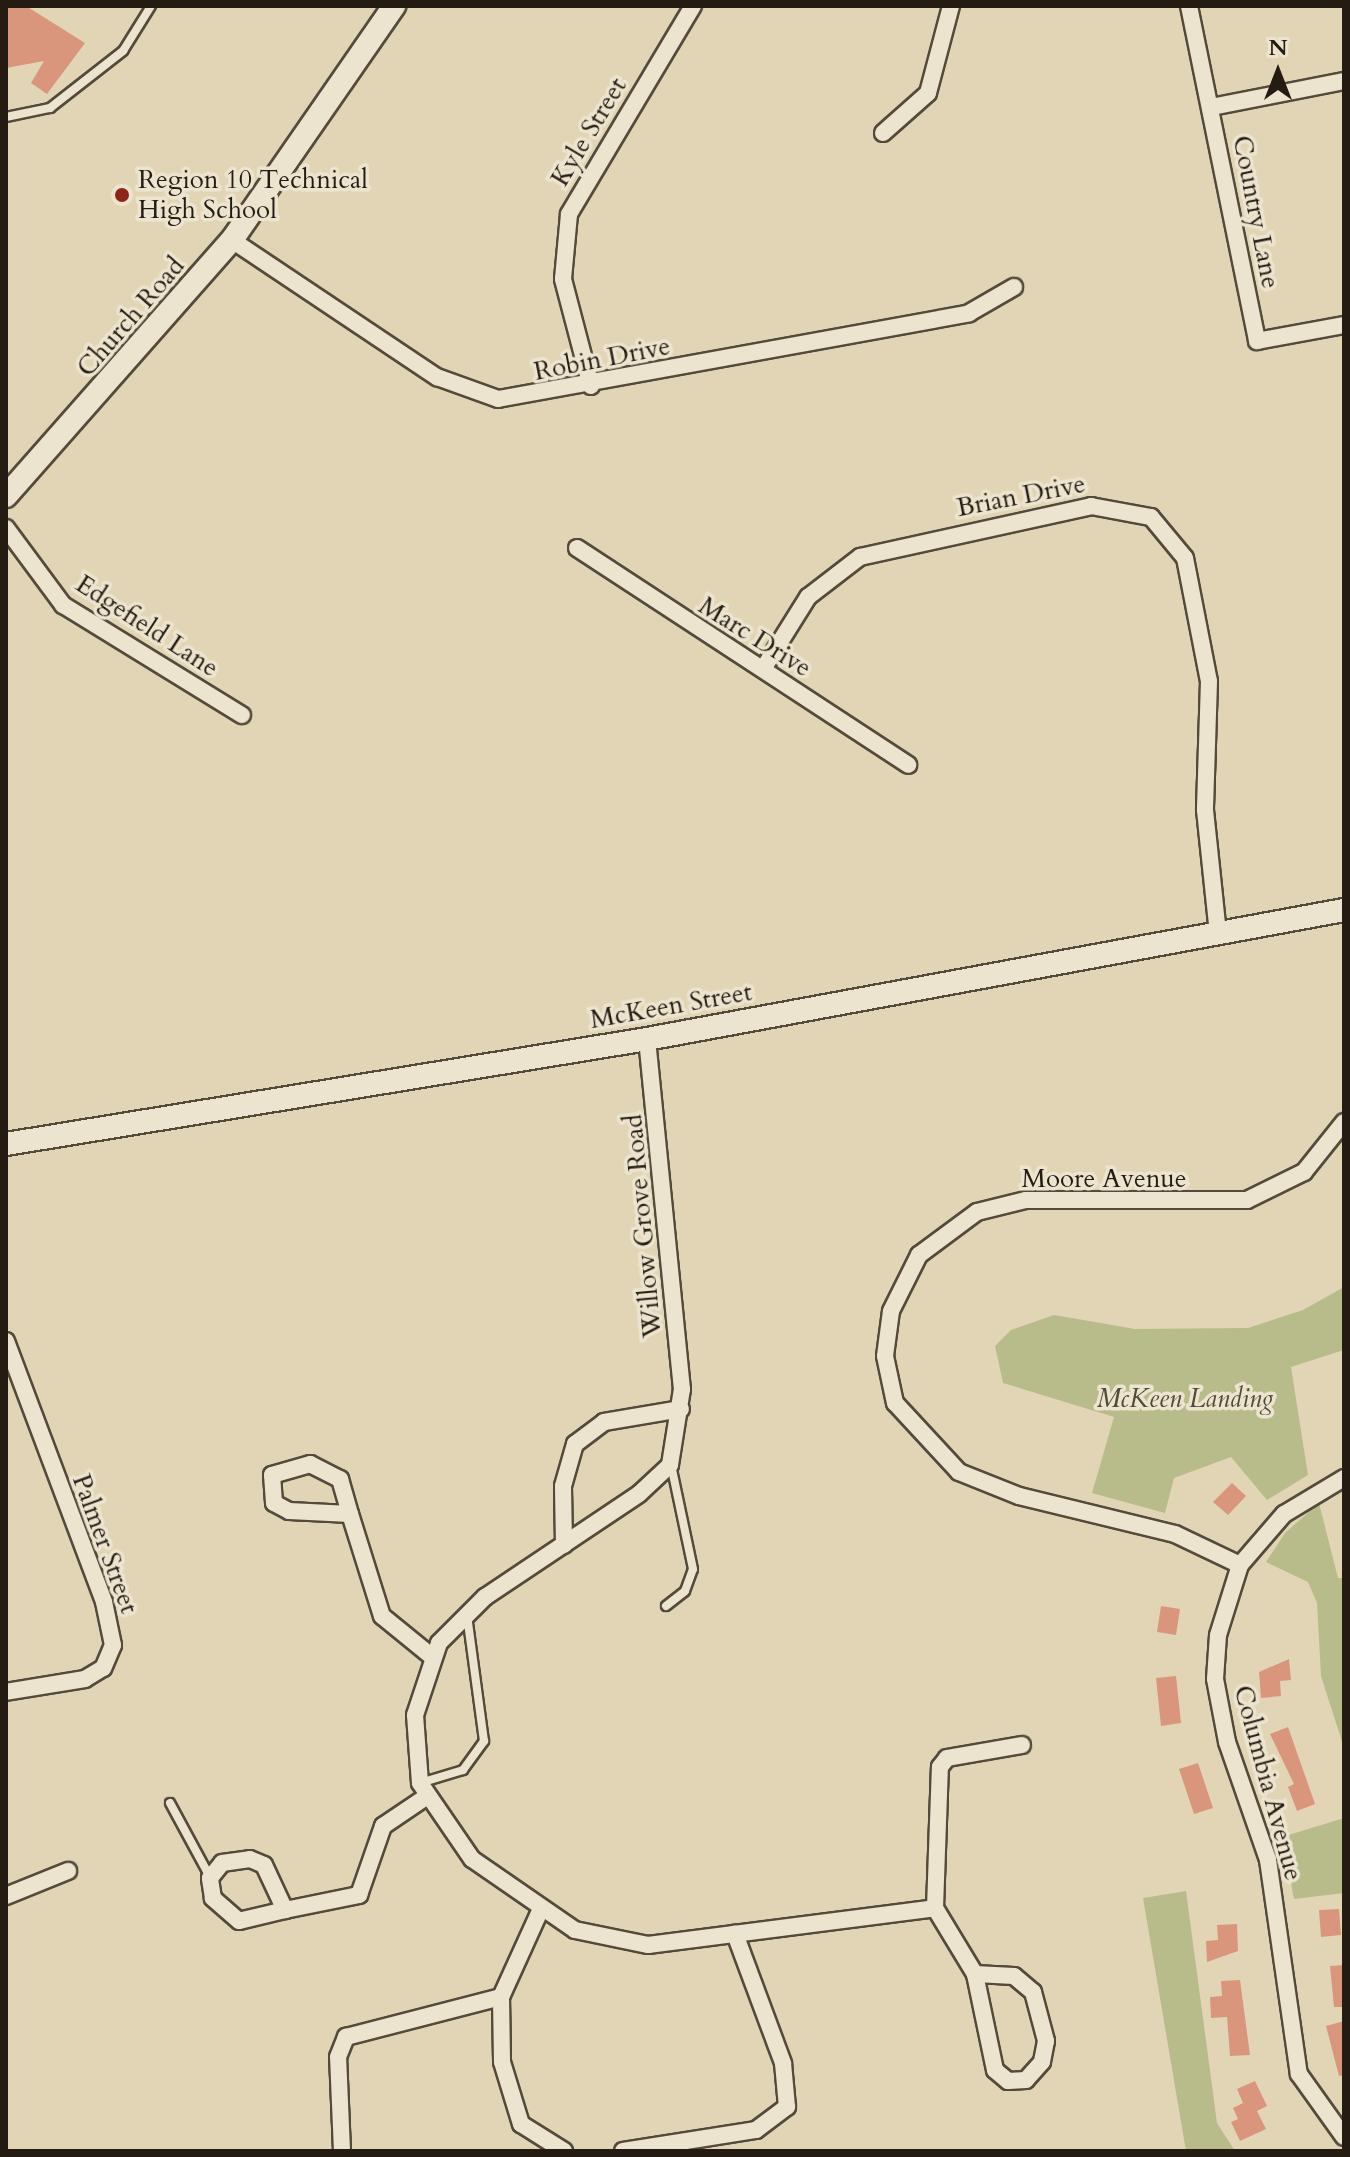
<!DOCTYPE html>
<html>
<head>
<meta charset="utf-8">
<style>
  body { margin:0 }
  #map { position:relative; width:1350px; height:2157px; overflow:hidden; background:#e2d5b5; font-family:Cardo,serif }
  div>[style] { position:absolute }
  .green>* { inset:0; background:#b8bc8a }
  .building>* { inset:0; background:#d9967d }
  .roads { filter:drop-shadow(2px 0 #544a3b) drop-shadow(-2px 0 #544a3b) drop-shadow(0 2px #544a3b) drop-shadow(0 -2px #544a3b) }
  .lane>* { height:8px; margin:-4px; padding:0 4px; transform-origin:4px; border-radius:4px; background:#ece4cf }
  .street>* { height:16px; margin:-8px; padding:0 8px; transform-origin:8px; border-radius:8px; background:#ece4cf }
  .secondary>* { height:22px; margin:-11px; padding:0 11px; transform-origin:11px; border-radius:11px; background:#ece4cf }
  .dots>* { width:22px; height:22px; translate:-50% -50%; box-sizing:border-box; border:4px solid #ece4cf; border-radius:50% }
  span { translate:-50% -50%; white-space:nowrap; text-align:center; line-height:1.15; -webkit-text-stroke:7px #ece4cf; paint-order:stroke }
  .street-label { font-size:26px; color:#241b12 }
  .poi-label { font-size:26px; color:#241b12 }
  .left { translate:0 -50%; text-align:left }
  .park-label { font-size:26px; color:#504b36; font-style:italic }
  .frame { position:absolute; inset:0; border:8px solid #241b12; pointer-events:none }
  .north { position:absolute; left:1238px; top:32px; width:80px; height:80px; -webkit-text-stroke:6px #ece4cf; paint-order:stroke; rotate:0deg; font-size:22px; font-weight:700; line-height:32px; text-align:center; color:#241b12 }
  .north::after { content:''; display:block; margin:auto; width:28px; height:36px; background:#241b12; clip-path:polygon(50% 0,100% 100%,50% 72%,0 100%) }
</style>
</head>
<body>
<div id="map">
  <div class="green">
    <div style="clip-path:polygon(1344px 1287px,1344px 1350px,1291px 1367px,1308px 1475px,1267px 1500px,1231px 1457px,1174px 1478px,1165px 1513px,1092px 1493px,1114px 1417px,1003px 1383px,995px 1346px,1011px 1330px,1054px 1315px,1135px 1329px,1248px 1328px,1303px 1310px)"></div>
    <div style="clip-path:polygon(1319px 1503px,1338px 1578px,1344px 1578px,1344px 1748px,1321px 1676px,1317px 1603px,1308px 1582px,1266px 1562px,1285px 1533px)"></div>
    <div style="clip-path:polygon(1344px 1818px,1344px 1893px,1294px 1899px,1282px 1837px)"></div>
    <div style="clip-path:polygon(1186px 1891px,1217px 2123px,1235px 2151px,1186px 2151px,1143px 1898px)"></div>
  </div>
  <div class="building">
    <div style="clip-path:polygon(6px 6px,26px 6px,85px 43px,47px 94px,31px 83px,44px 61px,6px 68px)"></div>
    <div style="clip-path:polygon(1232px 1483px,1246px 1496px,1228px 1515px,1213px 1502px)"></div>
    <div style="clip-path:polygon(1161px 1606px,1180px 1609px,1176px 1635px,1157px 1632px)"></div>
    <div style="clip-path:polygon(1289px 1659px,1291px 1680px,1280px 1681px,1281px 1696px,1261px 1698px,1259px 1672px)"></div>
    <div style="clip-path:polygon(1176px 1676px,1181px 1723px,1161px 1726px,1156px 1678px)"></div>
    <div style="clip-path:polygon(1288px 1727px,1315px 1804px,1297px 1811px,1288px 1787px,1294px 1784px,1270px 1734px)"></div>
    <div style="clip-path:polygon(1198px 1763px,1213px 1808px,1194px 1814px,1179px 1769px)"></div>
    <div style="clip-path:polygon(1339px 1909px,1341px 1935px,1321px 1937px,1319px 1910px)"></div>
    <div style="clip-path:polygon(1237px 1924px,1238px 1951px,1207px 1962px,1206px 1941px,1218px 1940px,1217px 1925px)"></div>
    <div style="clip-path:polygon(1344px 1965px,1344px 2007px,1334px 2007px,1330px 1966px)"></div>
    <div style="clip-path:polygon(1240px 1980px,1250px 2055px,1230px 2056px,1227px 2017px,1211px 2018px,1210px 1997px,1222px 1996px,1221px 1981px)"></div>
    <div style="clip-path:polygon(1344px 2021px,1344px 2075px,1339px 2076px,1326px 2026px)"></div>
    <div style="clip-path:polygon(1255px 2081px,1267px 2106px,1257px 2111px,1266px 2129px,1240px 2141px,1231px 2122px,1238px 2119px,1233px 2108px,1243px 2103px,1237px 2089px)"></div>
  </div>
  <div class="roads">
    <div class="lane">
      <div style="left:6px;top:117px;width:45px;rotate:-11.6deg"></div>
      <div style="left:50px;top:108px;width:93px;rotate:-38deg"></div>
      <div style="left:123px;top:51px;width:53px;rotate:-58.1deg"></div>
      <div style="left:666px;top:1606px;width:24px;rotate:-38deg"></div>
      <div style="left:685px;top:1591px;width:23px;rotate:-70deg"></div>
      <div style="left:693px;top:1569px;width:106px;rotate:-101.9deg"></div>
      <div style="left:420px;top:1783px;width:45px;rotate:-16.8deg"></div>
      <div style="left:463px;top:1770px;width:36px;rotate:-54deg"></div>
      <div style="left:484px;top:1741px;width:126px;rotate:-97.7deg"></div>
      <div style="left:170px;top:1803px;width:84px;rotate:61.6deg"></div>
    </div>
    <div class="street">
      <div style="left:1189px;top:6px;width:342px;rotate:78.5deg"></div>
      <div style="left:1257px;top:341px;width:88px;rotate:-10.4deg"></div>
      <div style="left:1211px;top:107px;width:136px;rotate:-11.1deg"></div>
      <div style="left:883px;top:133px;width:60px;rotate:-41.6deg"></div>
      <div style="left:928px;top:93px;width:90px;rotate:-75.2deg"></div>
      <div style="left:232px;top:240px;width:247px;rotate:33.8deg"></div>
      <div style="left:437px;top:377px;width:65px;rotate:19.8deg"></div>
      <div style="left:498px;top:399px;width:479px;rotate:-10.3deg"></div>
      <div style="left:969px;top:313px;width:52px;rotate:-30deg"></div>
      <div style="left:591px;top:386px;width:111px;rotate:-104.7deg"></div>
      <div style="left:563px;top:279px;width:65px;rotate:-84.7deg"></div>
      <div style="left:569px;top:214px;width:242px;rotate:-59.2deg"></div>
      <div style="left:6px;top:528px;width:96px;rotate:53.5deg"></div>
      <div style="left:63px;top:605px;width:210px;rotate:31.6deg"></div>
      <div style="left:577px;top:548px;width:396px;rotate:33.2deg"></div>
      <div style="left:763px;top:669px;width:85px;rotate:-58deg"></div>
      <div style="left:808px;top:597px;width:66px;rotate:-37.6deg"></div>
      <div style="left:860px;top:557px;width:237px;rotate:-12.4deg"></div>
      <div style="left:1091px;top:506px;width:61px;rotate:10.4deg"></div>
      <div style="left:1151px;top:517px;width:53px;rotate:50.3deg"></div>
      <div style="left:1185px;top:558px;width:125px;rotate:79deg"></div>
      <div style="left:1209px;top:681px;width:129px;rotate:91.8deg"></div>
      <div style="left:1205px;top:810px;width:124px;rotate:84deg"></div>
      <div style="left:647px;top:1039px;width:352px;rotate:84.3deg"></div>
      <div style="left:682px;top:1389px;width:77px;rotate:99deg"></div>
      <div style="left:670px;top:1465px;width:42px;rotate:136.9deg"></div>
      <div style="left:639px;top:1494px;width:185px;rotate:146.2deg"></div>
      <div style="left:485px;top:1597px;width:65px;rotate:135deg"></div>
      <div style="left:439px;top:1643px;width:76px;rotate:108.4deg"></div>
      <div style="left:415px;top:1715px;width:68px;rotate:85.8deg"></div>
      <div style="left:420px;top:1783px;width:92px;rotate:55.6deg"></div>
      <div style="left:472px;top:1859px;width:125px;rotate:34.6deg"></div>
      <div style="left:575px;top:1930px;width:75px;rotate:11.6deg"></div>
      <div style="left:648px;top:1945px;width:289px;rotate:-7.3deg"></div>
      <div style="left:935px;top:1908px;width:77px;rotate:58.8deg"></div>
      <div style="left:6px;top:1341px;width:279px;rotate:69.4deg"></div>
      <div style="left:104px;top:1602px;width:44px;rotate:78.2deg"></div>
      <div style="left:113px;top:1645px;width:25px;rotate:113deg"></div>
      <div style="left:103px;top:1668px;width:21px;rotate:149deg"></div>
      <div style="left:85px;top:1679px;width:80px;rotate:170.7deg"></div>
      <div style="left:310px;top:1464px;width:34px;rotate:27deg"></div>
      <div style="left:340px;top:1479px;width:36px;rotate:74deg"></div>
      <div style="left:350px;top:1514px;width:61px;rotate:-177.2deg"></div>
      <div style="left:289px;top:1511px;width:17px;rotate:-152deg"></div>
      <div style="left:274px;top:1503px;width:28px;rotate:-94deg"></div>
      <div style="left:272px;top:1475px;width:40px;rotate:-16deg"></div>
      <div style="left:1344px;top:1478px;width:70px;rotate:149deg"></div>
      <div style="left:1284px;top:1514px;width:67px;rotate:130.8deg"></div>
      <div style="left:1240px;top:1565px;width:73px;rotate:107.4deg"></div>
      <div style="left:1218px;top:1635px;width:44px;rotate:93.9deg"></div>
      <div style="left:1215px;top:1679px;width:64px;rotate:79.2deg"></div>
      <div style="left:1227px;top:1742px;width:125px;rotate:70.8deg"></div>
      <div style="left:1268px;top:1860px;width:216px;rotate:81.8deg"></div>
      <div style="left:1299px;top:2074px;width:77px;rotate:54.5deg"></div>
      <div style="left:350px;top:1514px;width:107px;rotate:72.6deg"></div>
      <div style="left:382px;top:1616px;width:63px;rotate:39.2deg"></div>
      <div style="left:564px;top:1545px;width:59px;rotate:-91deg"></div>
      <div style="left:563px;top:1486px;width:44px;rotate:-74.1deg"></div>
      <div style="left:575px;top:1444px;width:36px;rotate:-37deg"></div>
      <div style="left:604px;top:1422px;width:78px;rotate:-9.6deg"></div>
      <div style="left:1240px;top:1565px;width:72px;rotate:-154.5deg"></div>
      <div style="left:1175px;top:1534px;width:161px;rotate:-166.3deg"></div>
      <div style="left:1019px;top:1496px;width:65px;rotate:-158.2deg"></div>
      <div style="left:959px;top:1472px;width:94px;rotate:-132.8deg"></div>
      <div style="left:895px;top:1403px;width:48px;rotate:-102deg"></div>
      <div style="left:885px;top:1356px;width:45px;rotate:-82.4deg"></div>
      <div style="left:891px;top:1311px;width:63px;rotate:-63.4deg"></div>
      <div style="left:919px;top:1255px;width:72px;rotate:-36.6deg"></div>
      <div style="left:977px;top:1212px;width:50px;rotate:-13.8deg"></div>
      <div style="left:1026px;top:1200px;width:221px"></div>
      <div style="left:1247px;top:1200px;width:64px;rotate:-26.2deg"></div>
      <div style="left:1304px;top:1172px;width:64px;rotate:-51.3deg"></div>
      <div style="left:250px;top:1859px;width:15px;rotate:23deg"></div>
      <div style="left:264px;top:1865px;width:50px;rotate:65deg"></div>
      <div style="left:285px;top:1910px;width:47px;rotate:166.6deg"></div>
      <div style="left:239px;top:1921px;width:35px;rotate:-139deg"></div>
      <div style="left:213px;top:1898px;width:20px;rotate:-99deg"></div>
      <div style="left:210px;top:1878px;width:19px;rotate:-51deg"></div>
      <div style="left:222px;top:1863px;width:28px;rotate:-8deg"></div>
      <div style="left:6px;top:1896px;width:67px;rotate:-22deg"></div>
      <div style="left:935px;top:1908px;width:141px;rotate:-88deg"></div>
      <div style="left:940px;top:1767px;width:11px;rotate:-52deg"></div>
      <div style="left:947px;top:1758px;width:76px;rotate:-9.8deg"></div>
      <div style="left:285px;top:1910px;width:76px;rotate:-11.5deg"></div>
      <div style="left:359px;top:1895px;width:73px;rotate:-70.8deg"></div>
      <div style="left:383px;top:1826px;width:52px;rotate:-34deg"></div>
      <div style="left:540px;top:1911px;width:94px;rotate:114.4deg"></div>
      <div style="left:501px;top:1997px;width:65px;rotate:89.1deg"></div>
      <div style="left:502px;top:2062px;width:65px;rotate:73deg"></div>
      <div style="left:521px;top:2124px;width:51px;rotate:32.1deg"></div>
      <div style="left:975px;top:1974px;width:39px;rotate:3deg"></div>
      <div style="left:1014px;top:1976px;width:25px;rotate:40deg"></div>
      <div style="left:1033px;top:1992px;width:51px;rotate:75.1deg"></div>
      <div style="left:1046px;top:2041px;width:21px;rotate:101deg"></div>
      <div style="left:1042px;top:2062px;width:24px;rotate:132deg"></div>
      <div style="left:1026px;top:2080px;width:18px;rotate:177deg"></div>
      <div style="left:1008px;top:2081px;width:17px;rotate:-140deg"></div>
      <div style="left:995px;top:2070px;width:98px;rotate:-101.8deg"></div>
      <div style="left:342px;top:2151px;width:94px;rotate:-92.4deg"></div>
      <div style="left:338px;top:2057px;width:22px;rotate:-68deg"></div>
      <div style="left:346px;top:2037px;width:160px;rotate:-14.5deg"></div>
      <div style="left:623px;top:2151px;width:135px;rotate:-9deg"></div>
      <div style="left:756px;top:2130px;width:39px;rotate:-37deg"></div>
      <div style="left:787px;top:2107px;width:44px;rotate:-95.2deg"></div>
      <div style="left:783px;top:2063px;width:138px;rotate:-110.4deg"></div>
    </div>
    <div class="secondary">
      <div style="left:6px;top:496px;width:341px;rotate:-48.6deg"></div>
      <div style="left:232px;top:240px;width:285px;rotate:-55.3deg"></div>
      <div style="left:6px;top:1144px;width:650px;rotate:-9.3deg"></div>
      <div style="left:647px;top:1039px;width:709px;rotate:-10.49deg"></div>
    </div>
  </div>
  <div class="dots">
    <div style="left:122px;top:195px;background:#8f2418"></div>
  </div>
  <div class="street-label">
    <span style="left:589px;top:132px;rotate:-59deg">Kyle Street</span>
    <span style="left:1256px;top:212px;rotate:79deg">Country Lane</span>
    <span style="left:131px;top:317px;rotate:-49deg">Church Road</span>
    <span style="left:602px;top:359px;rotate:-11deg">Robin Drive</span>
    <span style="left:1021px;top:496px;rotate:-11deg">Brian Drive</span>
    <span style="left:147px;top:626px;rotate:33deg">Edgefield Lane</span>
    <span style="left:755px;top:637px;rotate:32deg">Marc Drive</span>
    <span style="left:671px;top:1006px;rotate:-10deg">McKeen Street</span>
    <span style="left:1104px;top:1179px">Moore Avenue</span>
    <span style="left:643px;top:1226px;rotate:-95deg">Willow Grove Road</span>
    <span style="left:105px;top:1544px;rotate:70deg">Palmer Street</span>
    <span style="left:1268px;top:1783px;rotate:75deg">Columbia Avenue</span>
  </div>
  <div class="poi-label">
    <span class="left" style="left:138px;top:195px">Region 10 Technical<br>High School</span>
  </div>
  <div class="park-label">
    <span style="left:1185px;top:1399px">McKeen Landing</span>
  </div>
  <div class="frame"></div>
  <div class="north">N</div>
</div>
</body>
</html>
